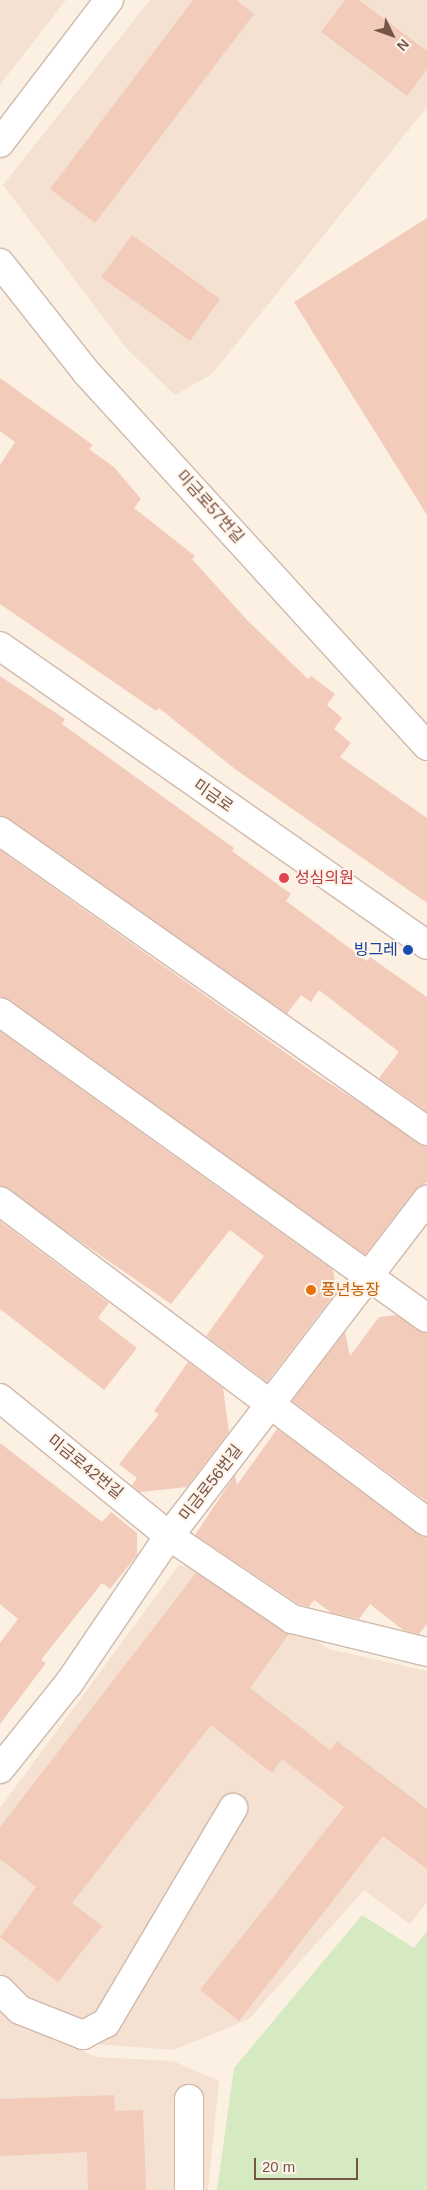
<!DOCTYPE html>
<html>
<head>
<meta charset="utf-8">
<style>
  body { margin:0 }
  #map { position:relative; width:427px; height:2190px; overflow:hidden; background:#fcf0e3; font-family:Helvetica,"Noto Sans KR",sans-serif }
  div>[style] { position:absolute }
  .residential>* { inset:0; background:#f4e1d1 }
  .green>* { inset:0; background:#d6eac1 }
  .building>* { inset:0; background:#f2cbba }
  .roads { filter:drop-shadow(1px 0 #d0b9ac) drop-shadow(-1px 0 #d0b9ac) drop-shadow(0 1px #d0b9ac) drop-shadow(0 -1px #d0b9ac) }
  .minor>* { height:28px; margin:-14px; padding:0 14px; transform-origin:14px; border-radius:14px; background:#fff }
  .dots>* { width:14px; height:14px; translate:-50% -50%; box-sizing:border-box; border:2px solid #fff4e9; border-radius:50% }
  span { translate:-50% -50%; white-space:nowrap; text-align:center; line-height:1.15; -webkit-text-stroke:4px #fff4e9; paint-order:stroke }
  .street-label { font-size:16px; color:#755449 }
  .health-label { font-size:16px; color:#be3a42 }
  .left { translate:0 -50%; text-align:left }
  .transit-label { font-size:16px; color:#164399 }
  .right { translate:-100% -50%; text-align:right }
  .food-label { font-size:16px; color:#c56008 }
  .north { position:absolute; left:367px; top:10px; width:50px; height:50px; -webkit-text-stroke:4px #fff4e9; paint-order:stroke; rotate:132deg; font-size:14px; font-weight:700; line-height:20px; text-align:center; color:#755449 }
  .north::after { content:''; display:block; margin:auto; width:18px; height:22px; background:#755449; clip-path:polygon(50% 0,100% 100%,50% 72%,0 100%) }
  .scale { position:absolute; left:254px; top:2158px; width:104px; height:22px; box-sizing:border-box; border:2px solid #755449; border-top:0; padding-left:6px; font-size:15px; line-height:18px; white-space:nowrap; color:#755449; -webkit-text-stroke:4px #fff4e9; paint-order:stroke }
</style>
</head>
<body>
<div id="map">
  <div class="residential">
    <div style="clip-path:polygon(0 0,66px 0,0 85px)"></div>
    <div style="clip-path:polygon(150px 0,427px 0,427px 107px,212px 374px,175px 395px,128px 350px,3px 185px)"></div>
    <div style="clip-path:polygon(179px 1565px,216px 1570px,328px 1649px,427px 1671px,427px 1902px,410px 1924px,364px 1890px,249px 2019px,174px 2050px,94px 2044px,0 1995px,0 1808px)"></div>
    <div style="clip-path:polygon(0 2010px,96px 2057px,173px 2061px,219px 2081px,208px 2190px,0 2190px)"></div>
  </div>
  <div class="green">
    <div style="clip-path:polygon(362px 1915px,414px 1948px,427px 1931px,427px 2190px,217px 2190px,234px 2068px)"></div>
  </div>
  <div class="building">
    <div style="clip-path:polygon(193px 0,236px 0,254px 14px,95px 223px,50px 189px)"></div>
    <div style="clip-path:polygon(345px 0,359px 0,427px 51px,427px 69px,407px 96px,321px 32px)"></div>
    <div style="clip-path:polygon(427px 218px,427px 515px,294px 302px)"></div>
    <div style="clip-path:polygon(132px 235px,220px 299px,190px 341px,101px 277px)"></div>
    <div style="clip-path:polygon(0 378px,93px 445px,89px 449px,114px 467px,141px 499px,134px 508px,195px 556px,192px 559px,247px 620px,308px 679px,311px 676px,335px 694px,327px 705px,342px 718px,334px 729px,351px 743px,340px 757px,427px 818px,427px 903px,235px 769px,159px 708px,156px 711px,0 604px,0 465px,15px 442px,0 431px)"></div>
    <div style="clip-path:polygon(0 676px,65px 719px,62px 724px,234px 848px,232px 851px,291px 894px,286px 901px,367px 961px,370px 957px,427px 997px,427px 1112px,379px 1078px,399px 1052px,319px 990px,311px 1002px,301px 995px,287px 1014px,0 816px)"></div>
    <div style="clip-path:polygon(0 850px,320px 1077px,427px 1146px,427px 1182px,415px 1190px,365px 1255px,0 997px)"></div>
    <div style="clip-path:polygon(0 1031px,333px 1270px,337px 1291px,267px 1382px,206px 1336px,264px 1256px,230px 1230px,171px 1304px,0 1186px)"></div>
    <div style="clip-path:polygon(0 1221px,109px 1303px,98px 1318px,137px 1348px,104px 1390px,0 1309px)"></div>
    <div style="clip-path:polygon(396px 1315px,427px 1333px,427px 1502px,292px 1401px,345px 1332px,350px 1356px,379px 1317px)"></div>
    <div style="clip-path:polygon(188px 1362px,223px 1388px,229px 1432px,187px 1487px,140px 1492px,132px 1485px,137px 1478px,119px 1464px,159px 1414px,154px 1411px)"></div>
    <div style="clip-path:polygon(277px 1429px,427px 1537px,427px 1624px,419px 1634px,403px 1630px,370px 1604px,359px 1619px,332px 1613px,314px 1600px,309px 1607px,298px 1604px,195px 1535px,235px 1475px,237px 1485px)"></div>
    <div style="clip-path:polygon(0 1443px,102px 1522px,111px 1512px,137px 1533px,137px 1555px,110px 1589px,102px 1583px,41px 1660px,46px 1663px,0 1724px,0 1643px,18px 1619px,0 1604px)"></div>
    <div style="clip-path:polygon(196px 1573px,289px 1634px,250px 1688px,330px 1750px,337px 1741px,427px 1809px,427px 1869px,383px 1836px,239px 2021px,200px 1990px,344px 1807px,282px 1759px,272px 1773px,211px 1725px,72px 1903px,102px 1926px,58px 1982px,0 1937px,36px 1887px,0 1859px,0 1827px)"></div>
    <div style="clip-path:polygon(114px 2095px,115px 2111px,143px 2110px,146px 2190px,88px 2190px,87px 2152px,0 2156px,0 2099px)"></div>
  </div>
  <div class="roads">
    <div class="minor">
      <div style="left:0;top:143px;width:180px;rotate:-52.7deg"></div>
      <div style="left:0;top:263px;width:139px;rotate:51.7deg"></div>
      <div style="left:86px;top:372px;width:506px;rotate:47.64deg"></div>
      <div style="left:0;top:646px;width:521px;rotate:35deg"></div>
      <div style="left:0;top:831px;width:522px;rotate:35.09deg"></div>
      <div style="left:0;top:1012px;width:525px;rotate:35.63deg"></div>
      <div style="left:0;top:1201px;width:534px;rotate:36.93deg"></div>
      <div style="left:0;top:1398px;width:218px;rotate:39.2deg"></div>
      <div style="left:169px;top:1536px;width:148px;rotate:34deg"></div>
      <div style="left:292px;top:1619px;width:139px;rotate:13.7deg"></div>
      <div style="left:0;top:1769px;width:110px;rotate:-51.3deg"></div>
      <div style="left:69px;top:1683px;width:178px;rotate:-55.8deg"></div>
      <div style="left:169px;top:1536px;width:424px;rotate:-52.5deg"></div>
      <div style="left:0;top:1990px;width:28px;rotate:45deg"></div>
      <div style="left:20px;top:2010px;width:68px;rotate:21.6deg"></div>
      <div style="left:83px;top:2035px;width:26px;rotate:-28deg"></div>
      <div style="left:106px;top:2023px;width:250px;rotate:-59.4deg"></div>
      <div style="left:189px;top:2099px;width:91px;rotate:90deg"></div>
    </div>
  </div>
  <div class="dots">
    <div style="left:284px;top:878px;background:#e0444e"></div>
    <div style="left:408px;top:950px;background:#1a4fb4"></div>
    <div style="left:311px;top:1290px;background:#e8710a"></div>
  </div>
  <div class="street-label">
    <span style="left:210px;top:507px;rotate:48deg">미금로57번길</span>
    <span style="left:213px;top:796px;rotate:35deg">미금로</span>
    <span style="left:85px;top:1467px;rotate:39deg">미금로42번길</span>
    <span style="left:211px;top:1483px;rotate:-52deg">미금로56번길</span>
  </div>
  <div class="health-label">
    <span class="left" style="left:295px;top:878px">성심의원</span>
  </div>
  <div class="transit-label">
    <span class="right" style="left:398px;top:950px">빙그레</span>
  </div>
  <div class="food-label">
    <span class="left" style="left:321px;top:1290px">풍년농장</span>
  </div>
  <div class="north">N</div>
  <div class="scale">20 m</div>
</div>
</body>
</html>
